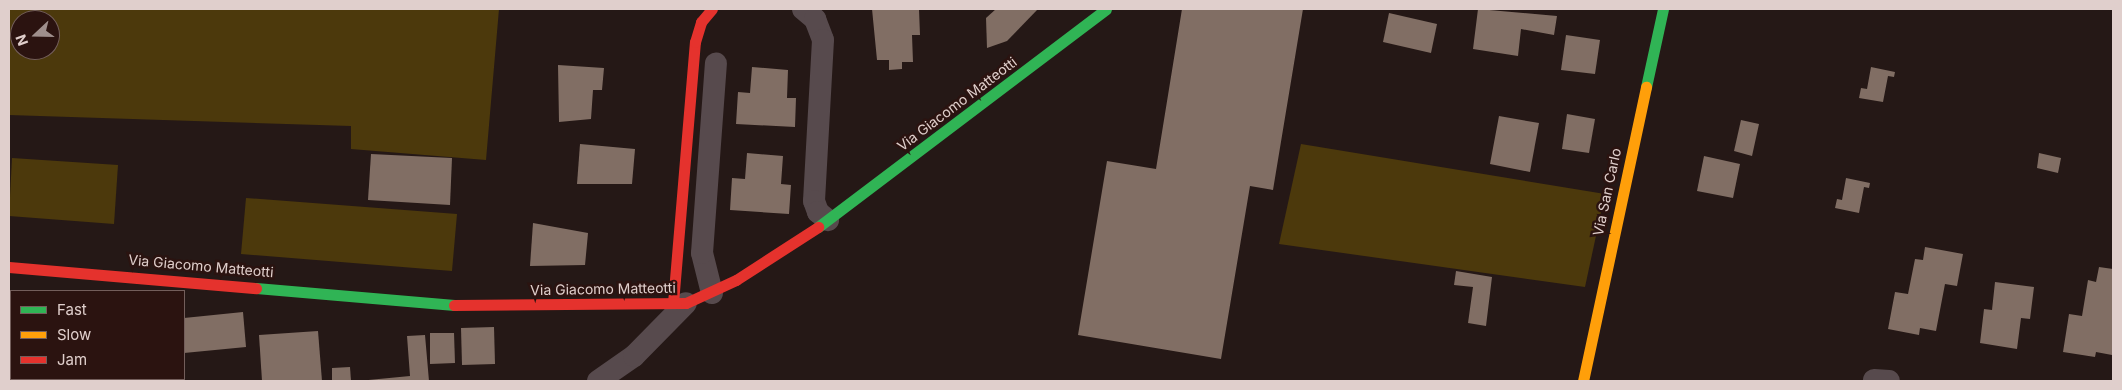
<!DOCTYPE html>
<html>
<head>
<meta charset="utf-8">
<style>
  body { margin:0 }
  #map { position:relative; width:2122px; height:390px; overflow:hidden; background:#251816; font-family:Inter,sans-serif }
  div>[style] { position:absolute }
  .green>* { inset:0; background:#4c390c }
  .building>* { inset:0; background:#816e64 }
  .street>* { height:22px; margin:-11px; padding:0 11px; transform-origin:11px; border-radius:11px; background:#574a4d }
  .fast>* { height:11px; margin:-5.5px; padding:0 5.5px; transform-origin:5.5px; border-radius:5.5px; background:#30b455 }
  .slow>* { height:11px; margin:-5.5px; padding:0 5.5px; transform-origin:5.5px; border-radius:5.5px; background:#ff9f0a }
  .jam>* { height:11px; margin:-5.5px; padding:0 5.5px; transform-origin:5.5px; border-radius:5.5px; background:#e5322d }
  span { translate:-50% -50%; white-space:nowrap; text-align:center; line-height:1.15; -webkit-text-stroke:5px #2b1310; paint-order:stroke }
  .street-label { font-size:14px; color:#e0cfcc }
  .frame { position:absolute; inset:0; border:10px solid #e0cfcc; pointer-events:none }
  .legend { position:absolute; left:10px; top:290px; width:175px; height:90px; box-sizing:border-box; background:#2b1310; border:1px solid #735e5b; margin:0; padding:6px 9px; list-style:none; font-size:15px; color:#e0cfcc }
  .legend li { display:flex; align-items:center; gap:10px; height:25px }
  .legend b { width:25px; border:1px solid #735e5b }
  .north { position:absolute; left:10px; top:10px; width:50px; height:50px; box-sizing:border-box; background:#2b1310; border:1px solid #735e5b; border-radius:50%; rotate:249deg; font-size:14px; font-weight:700; line-height:20px; text-align:center; color:#e0cfcc }
  .north::after { content:''; display:block; margin:auto; width:18px; height:22px; background:#9f8f8c; clip-path:polygon(50% 0,100% 100%,50% 72%,0 100%) }
</style>
</head>
<body>
<div id="map">
  <div class="green">
    <div style="clip-path:polygon(evenodd,9px 9px,499px 9px,486px 160px,351px 149px,351px 126px,9px 115px,9px 9px,20px 20px,50px 20px,50px 50px,20px 50px,20px 20px)"></div>
    <div style="clip-path:polygon(1301px 144px,1605px 194px,1585px 287px,1279px 244px)"></div>
    <div style="clip-path:polygon(12px 158px,118px 165px,114px 224px,9px 216px)"></div>
    <div style="clip-path:polygon(246px 198px,457px 214px,452px 271px,241px 254px)"></div>
  </div>
  <div class="building">
    <div style="clip-path:polygon(872px 9px,919px 9px,920px 35px,912px 35px,913px 62px,902px 62px,902px 69px,889px 70px,889px 60px,877px 60px)"></div>
    <div style="clip-path:polygon(996px 9px,1038px 9px,1007px 41px,987px 48px,986px 18px)"></div>
    <div style="clip-path:polygon(1182px 9px,1303px 9px,1273px 190px,1250px 186px,1221px 359px,1078px 335px,1107px 161px,1156px 169px)"></div>
    <div style="clip-path:polygon(1478px 9px,1557px 16px,1554px 35px,1521px 29px,1518px 56px,1473px 49px)"></div>
    <div style="clip-path:polygon(1389px 13px,1437px 24px,1431px 53px,1383px 42px)"></div>
    <div style="clip-path:polygon(1566px 35px,1600px 40px,1595px 74px,1561px 70px)"></div>
    <div style="clip-path:polygon(558px 65px,604px 68px,602px 90px,593px 90px,591px 119px,559px 122px)"></div>
    <div style="clip-path:polygon(752px 67px,788px 70px,787px 98px,796px 98px,795px 127px,736px 124px,738px 92px,750px 93px)"></div>
    <div style="clip-path:polygon(1871px 67px,1895px 72px,1894px 77px,1888px 76px,1883px 102px,1859px 98px,1861px 88px,1867px 89px)"></div>
    <div style="clip-path:polygon(1567px 114px,1595px 119px,1589px 153px,1562px 149px)"></div>
    <div style="clip-path:polygon(1499px 116px,1539px 123px,1530px 172px,1490px 164px)"></div>
    <div style="clip-path:polygon(1741px 120px,1759px 124px,1752px 156px,1734px 151px)"></div>
    <div style="clip-path:polygon(580px 144px,635px 149px,632px 184px,577px 184px)"></div>
    <div style="clip-path:polygon(747px 153px,783px 156px,781px 184px,791px 185px,789px 214px,730px 210px,732px 178px,745px 179px)"></div>
    <div style="clip-path:polygon(2039px 153px,2061px 158px,2058px 173px,2037px 168px)"></div>
    <div style="clip-path:polygon(371px 154px,452px 158px,450px 205px,368px 200px)"></div>
    <div style="clip-path:polygon(1704px 156px,1740px 164px,1733px 198px,1697px 191px)"></div>
    <div style="clip-path:polygon(1846px 178px,1870px 183px,1869px 188px,1864px 187px,1859px 213px,1835px 208px,1837px 199px,1842px 200px)"></div>
    <div style="clip-path:polygon(533px 223px,588px 233px,585px 265px,530px 266px)"></div>
    <div style="clip-path:polygon(1925px 247px,1963px 254px,1957px 286px,1945px 284px,1936px 331px,1920px 328px,1919px 335px,1888px 329px,1895px 292px,1908px 294px,1915px 259px,1923px 260px)"></div>
    <div style="clip-path:polygon(2099px 267px,2113px 269px,2112px 355px,2096px 352px,2095px 357px,2063px 352px,2069px 314px,2082px 316px,2088px 280px,2096px 282px)"></div>
    <div style="clip-path:polygon(1456px 271px,1492px 277px,1486px 326px,1468px 323px,1473px 287px,1454px 285px)"></div>
    <div style="clip-path:polygon(1995px 282px,2034px 287px,2030px 319px,2021px 318px,2017px 349px,1980px 343px,1984px 309px,1992px 310px)"></div>
    <div style="clip-path:polygon(243px 312px,246px 347px,184px 353px,184px 318px)"></div>
    <div style="clip-path:polygon(494px 327px,495px 364px,462px 365px,461px 328px)"></div>
    <div style="clip-path:polygon(318px 331px,322px 381px,262px 381px,259px 335px)"></div>
    <div style="clip-path:polygon(430px 333px,454px 333px,455px 363px,430px 364px)"></div>
    <div style="clip-path:polygon(425px 335px,429px 381px,358px 381px,410px 376px,407px 336px)"></div>
    <div style="clip-path:polygon(350px 367px,351px 381px,332px 381px,332px 368px)"></div>
  </div>
  <div class="street">
    <div style="left:803px;top:9px;width:16px;rotate:40deg"></div>
    <div style="left:815px;top:19px;width:22px;rotate:69deg"></div>
    <div style="left:823px;top:40px;width:161px;rotate:93.2deg"></div>
    <div style="left:814px;top:201px;width:12px;rotate:70deg"></div>
    <div style="left:818px;top:212px;width:13px;rotate:39deg"></div>
    <div style="left:712px;top:293px;width:41px;rotate:-104deg"></div>
    <div style="left:702px;top:253px;width:190px;rotate:-85.8deg"></div>
    <div style="left:1874px;top:380px;width:15px;rotate:4deg"></div>
    <div style="left:598px;top:381px;width:44px;rotate:-34.8deg"></div>
    <div style="left:634px;top:356px;width:74px;rotate:-45.5deg"></div>
  </div>
  <div class="fast">
    <div style="left:1646px;top:87px;width:80px;rotate:-77.7deg"></div>
    <div style="left:818px;top:227px;width:361px;rotate:-37.1deg"></div>
    <div style="left:256px;top:288px;width:199px;rotate:4.9deg"></div>
  </div>
  <div class="slow">
    <div style="left:1583px;top:381px;width:301px;rotate:-77.9deg"></div>
  </div>
  <div class="jam">
    <div style="left:9px;top:267px;width:248px;rotate:4.9deg"></div>
    <div style="left:673px;top:303px;width:262px;rotate:-85.2deg"></div>
    <div style="left:695px;top:42px;width:21px;rotate:-73deg"></div>
    <div style="left:701px;top:22px;width:17px;rotate:-50deg"></div>
    <div style="left:454px;top:305px;width:232px;rotate:-0.5deg"></div>
    <div style="left:686px;top:303px;width:55px;rotate:-24.7deg"></div>
    <div style="left:736px;top:280px;width:98px;rotate:-32.9deg"></div>
  </div>
  <div class="street-label">
    <span style="left:957px;top:104px;rotate:-37deg">Via Giacomo Matteotti</span>
    <span style="left:1607px;top:192px;rotate:-78deg">Via San Carlo</span>
    <span style="left:201px;top:266px;rotate:5deg">Via Giacomo Matteotti</span>
    <span style="left:603px;top:289px;rotate:-1deg">Via Giacomo Matteotti</span>
  </div>
  <div class="frame"></div>
  <ul class="legend">
  <li><b style="height:6px;background:#30b455"></b>Fast</li>
  <li><b style="height:6px;background:#ff9f0a"></b>Slow</li>
  <li><b style="height:6px;background:#e5322d"></b>Jam</li>
  </ul>
  <div class="north">N</div>
</div>
</body>
</html>
